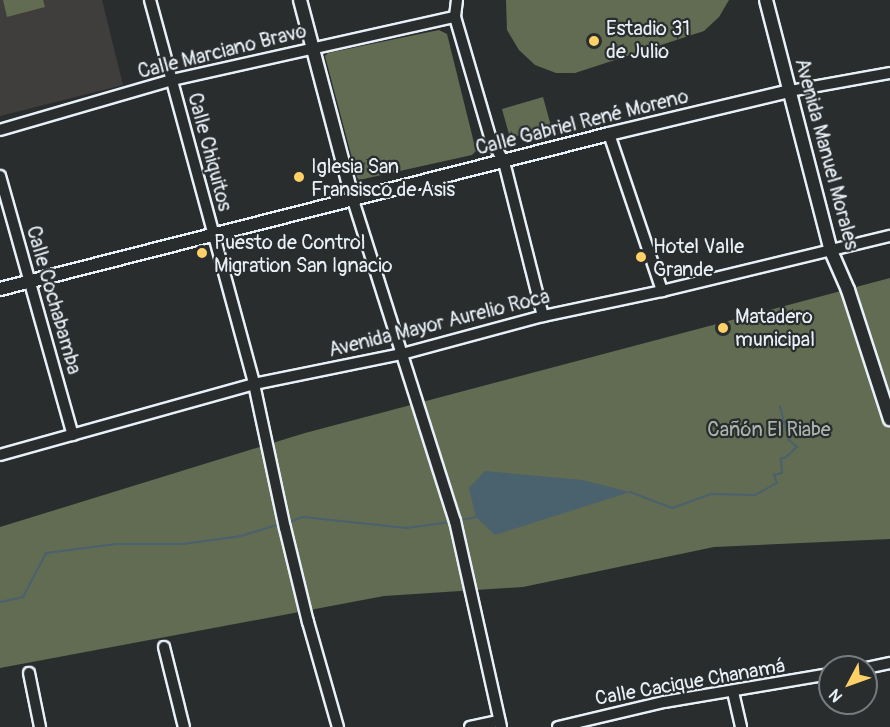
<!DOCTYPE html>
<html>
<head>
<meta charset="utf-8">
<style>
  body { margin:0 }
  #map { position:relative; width:890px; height:727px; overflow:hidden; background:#2a2d2e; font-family:Pangolin,sans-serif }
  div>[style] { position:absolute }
  .built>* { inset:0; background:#403d3d }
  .green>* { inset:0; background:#616c53 }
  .water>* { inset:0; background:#4a616e }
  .stream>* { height:2px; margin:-1px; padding:0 1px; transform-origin:1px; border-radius:1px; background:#4a616e }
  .roads { filter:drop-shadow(2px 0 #e8f1f8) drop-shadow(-2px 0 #e8f1f8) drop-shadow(0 2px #e8f1f8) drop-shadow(0 -2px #e8f1f8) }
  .minor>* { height:10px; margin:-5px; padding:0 5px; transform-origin:5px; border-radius:5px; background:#2a2d2e }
  .tertiary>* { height:12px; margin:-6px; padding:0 6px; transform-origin:6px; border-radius:6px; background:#2a2d2e }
  .dots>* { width:16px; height:16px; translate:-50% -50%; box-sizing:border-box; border:3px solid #2a2d2e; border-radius:50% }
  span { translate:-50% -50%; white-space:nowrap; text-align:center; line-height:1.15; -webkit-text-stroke:4.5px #2a2d2e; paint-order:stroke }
  .poi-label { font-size:20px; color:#e8f1f8 }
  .left { translate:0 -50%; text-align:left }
  .street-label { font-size:20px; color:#e8f1f8 }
  .park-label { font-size:20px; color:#abb5ae }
  .north { position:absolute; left:818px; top:655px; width:60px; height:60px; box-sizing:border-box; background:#2a2d2e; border:2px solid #767b7f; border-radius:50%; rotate:229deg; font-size:16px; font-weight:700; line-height:24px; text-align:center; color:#e8f1f8 }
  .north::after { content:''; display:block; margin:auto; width:21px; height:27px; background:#ffd166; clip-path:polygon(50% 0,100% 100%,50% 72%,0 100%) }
</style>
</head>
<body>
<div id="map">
  <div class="built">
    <div style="clip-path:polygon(0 0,102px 0,123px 85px,0 116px)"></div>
  </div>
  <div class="green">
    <div style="clip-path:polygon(3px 0,43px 0,45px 7px,7px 17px)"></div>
    <div style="clip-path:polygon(506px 0,729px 0,719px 17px,704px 31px,575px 73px,556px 73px,535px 65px,519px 50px,507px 30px)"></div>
    <div style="clip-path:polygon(439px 30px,447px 34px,476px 151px,472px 155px,359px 180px,357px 177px,325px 56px,328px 53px)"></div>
    <div style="clip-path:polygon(543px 97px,551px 126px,510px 138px,502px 109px)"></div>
    <div style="clip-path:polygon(890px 278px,890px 539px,714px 547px,523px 587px,384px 596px,0 668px,0 527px,305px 433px)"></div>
  </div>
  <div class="water">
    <div style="clip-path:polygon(485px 471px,582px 480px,630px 492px,495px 535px,476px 517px,469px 488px)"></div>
  </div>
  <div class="stream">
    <div style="left:630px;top:492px;width:45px;rotate:20.9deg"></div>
    <div style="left:672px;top:508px;width:41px;rotate:-19.7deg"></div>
    <div style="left:711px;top:494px;width:44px;rotate:1.3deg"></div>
    <div style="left:755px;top:495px;width:25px;rotate:-29deg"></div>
    <div style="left:777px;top:483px;width:9px;rotate:-111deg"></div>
    <div style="left:774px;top:475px;width:8px;rotate:-14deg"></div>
    <div style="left:782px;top:473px;width:15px;rotate:-94deg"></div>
    <div style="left:781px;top:458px;width:4px"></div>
    <div style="left:785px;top:458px;width:16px;rotate:-43deg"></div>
    <div style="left:797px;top:447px;width:11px;rotate:-139deg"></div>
    <div style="left:789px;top:440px;width:35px;rotate:-105deg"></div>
    <div style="left:458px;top:521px;width:18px;rotate:-13deg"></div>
    <div style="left:289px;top:522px;width:15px;rotate:-20deg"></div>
    <div style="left:303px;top:517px;width:104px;rotate:6.1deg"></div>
    <div style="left:406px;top:528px;width:46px;rotate:-7.4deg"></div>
    <div style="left:0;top:602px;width:24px;rotate:-12deg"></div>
    <div style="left:23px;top:597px;width:50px;rotate:-62.4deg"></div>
    <div style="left:46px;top:553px;width:71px;rotate:-7.3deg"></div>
    <div style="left:116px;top:544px;width:67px"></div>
    <div style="left:183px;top:544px;width:59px;rotate:-7.9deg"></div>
    <div style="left:241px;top:536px;width:41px;rotate:-17.1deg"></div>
  </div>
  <div class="roads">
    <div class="minor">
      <div style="left:150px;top:0;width:398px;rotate:74.8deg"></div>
      <div style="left:254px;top:384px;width:147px;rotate:77.9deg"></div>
      <div style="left:285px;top:528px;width:97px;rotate:76.3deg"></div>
      <div style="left:308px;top:622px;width:109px;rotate:74.1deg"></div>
      <div style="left:457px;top:0;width:17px;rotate:97deg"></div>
      <div style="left:455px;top:17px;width:125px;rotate:73.7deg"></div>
      <div style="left:490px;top:137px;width:29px;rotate:61deg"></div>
      <div style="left:504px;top:162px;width:159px;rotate:75.8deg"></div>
      <div style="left:790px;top:91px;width:102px;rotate:-10.2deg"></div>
      <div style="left:0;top:130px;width:179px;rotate:-16.2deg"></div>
      <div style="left:172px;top:80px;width:290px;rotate:-12.6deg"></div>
      <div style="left:609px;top:134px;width:166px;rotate:71.3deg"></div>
      <div style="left:0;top:176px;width:269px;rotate:74.3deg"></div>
      <div style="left:353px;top:200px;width:337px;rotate:72.4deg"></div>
      <div style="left:455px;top:521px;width:211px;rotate:77.4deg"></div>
      <div style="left:0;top:455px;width:264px;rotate:-15.6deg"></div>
      <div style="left:254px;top:384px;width:151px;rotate:-11.5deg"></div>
      <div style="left:402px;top:354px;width:146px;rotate:-15.1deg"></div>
      <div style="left:543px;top:316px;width:122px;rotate:-11.9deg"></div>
      <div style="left:662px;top:291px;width:235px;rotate:-13.6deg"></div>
      <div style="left:164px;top:647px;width:82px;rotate:76deg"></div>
      <div style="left:866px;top:668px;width:25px;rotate:-12deg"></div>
      <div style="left:29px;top:673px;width:55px;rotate:78.5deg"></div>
      <div style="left:733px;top:692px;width:36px;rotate:77deg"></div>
      <div style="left:470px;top:727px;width:30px;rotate:-12deg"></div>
      <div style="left:558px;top:727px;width:109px;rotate:-13.3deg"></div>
      <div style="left:664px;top:702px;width:168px;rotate:-9.6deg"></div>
    </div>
    <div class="tertiary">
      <div style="left:300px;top:0;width:207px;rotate:75.2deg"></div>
      <div style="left:766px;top:0;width:259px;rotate:75.5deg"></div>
      <div style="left:831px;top:251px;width:43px;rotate:66.4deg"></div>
      <div style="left:848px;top:290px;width:136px;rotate:72deg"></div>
      <div style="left:0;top:289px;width:628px;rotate:-14.28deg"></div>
      <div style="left:609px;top:134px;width:186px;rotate:-13.4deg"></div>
    </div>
  </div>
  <div class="dots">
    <div style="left:594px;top:41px;background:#ffd166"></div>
    <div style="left:299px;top:177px;background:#ffd166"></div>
    <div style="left:202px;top:253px;background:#ffd166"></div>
    <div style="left:641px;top:257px;background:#ffd166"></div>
    <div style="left:723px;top:328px;background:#ffd166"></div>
  </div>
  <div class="poi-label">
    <span class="left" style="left:606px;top:40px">Estadio 31<br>de Julio</span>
    <span class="left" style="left:311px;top:178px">Iglesia San<br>Fransisco de Asis</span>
    <span class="left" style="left:214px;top:254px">Puesto de Control<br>Migration San Ignacio</span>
    <span class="left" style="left:653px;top:258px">Hotel Valle<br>Grande</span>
    <span class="left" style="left:735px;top:328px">Matadero<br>municipal</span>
  </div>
  <div class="street-label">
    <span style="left:222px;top:51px;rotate:-14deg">Calle Marciano Bravo</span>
    <span style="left:582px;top:122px;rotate:-14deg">Calle Gabriel René Moreno</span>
    <span style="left:210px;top:152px;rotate:75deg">Calle Chiquitos</span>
    <span style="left:827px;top:154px;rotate:75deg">Avenida Manuel Morales</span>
    <span style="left:54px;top:300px;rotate:74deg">Calle Cochabamba</span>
    <span style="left:439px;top:323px;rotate:-14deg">Avenida Mayor Aurelio Roca</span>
    <span style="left:690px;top:682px;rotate:-10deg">Calle Cacique Chanamá</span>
  </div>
  <div class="park-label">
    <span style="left:769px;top:429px">Cañón El Riabe</span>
  </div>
  <div class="north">N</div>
</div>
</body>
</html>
